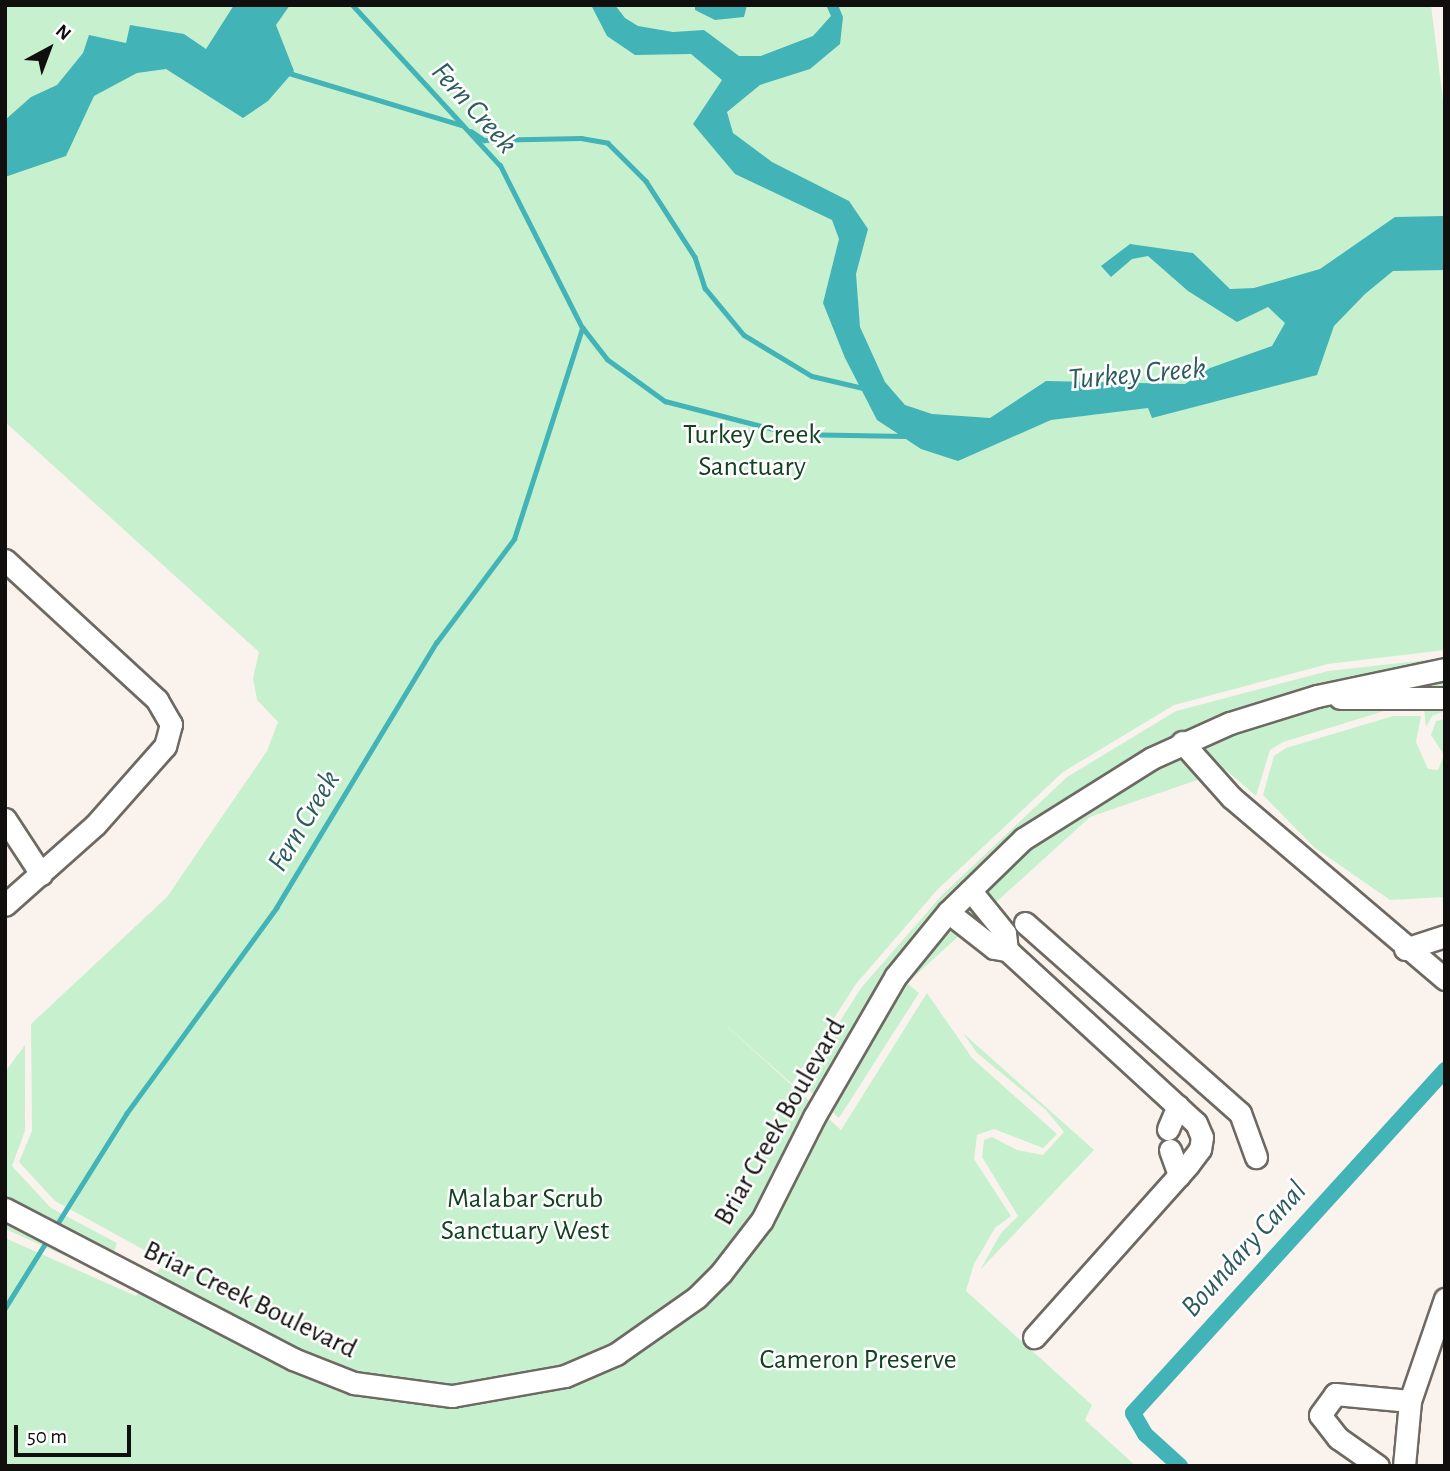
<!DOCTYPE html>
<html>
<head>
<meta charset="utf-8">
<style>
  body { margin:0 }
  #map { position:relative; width:1450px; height:1471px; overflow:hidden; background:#faf3ed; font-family:"Alegreya Sans",sans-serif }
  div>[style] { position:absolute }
  .green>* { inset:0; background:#c7f1ce }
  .water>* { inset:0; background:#42b3b6 }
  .stream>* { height:4.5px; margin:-2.25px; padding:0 2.25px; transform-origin:2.25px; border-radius:2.25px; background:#42b3b6 }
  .canal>* { height:16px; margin:-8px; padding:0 8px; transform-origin:8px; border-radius:8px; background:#42b3b6 }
  .roads { filter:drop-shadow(2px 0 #6e6963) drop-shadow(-2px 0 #6e6963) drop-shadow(0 2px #6e6963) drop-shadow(0 -2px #6e6963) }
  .minor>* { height:21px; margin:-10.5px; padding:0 10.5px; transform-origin:10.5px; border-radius:10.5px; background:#fff }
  span { translate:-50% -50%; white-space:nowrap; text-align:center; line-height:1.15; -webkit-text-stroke:5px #fff; paint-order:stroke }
  .park-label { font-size:28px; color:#124220 }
  .street-label { font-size:28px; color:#110f0d }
  .water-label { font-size:30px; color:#2c5c5d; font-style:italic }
  .frame { position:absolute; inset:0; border:7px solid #110f0d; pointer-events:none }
  .north { position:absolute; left:14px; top:14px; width:70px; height:70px; -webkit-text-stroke:5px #fff; paint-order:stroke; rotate:41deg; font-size:19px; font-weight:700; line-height:28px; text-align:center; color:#110f0d }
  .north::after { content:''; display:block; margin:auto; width:24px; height:32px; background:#110f0d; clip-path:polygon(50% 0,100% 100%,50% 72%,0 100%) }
  .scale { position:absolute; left:14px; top:1425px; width:117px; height:32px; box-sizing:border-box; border:4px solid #110f0d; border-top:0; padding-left:9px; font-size:21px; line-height:24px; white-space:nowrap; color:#110f0d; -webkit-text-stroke:5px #fff; paint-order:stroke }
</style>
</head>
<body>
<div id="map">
  <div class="green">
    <div style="clip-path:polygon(5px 5px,1431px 5px,1445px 116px,1445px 650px,1328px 664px,1174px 705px,1063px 772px,937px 890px,856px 984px,792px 1084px,718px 1018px,841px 1130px,927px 993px,972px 1058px,1057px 1134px,1043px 1148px,994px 1129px,977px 1135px,974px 1159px,1011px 1216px,995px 1228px,974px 1264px,966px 1291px,1092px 1405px,1085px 1420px,1136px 1466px,5px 1466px,5px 1238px,136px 1296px,166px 1262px,55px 1201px,19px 1162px,32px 1131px,31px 1024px,167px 897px,267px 751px,278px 722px,257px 700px,253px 678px,259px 652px,5px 422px)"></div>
    <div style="clip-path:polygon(1445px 658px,1445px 711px,1432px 716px,1426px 727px,1424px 709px,1391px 709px,1283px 742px,1270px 750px,1256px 796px,1226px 770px,1090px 817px,907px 983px,919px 993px,839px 1118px,801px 1083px,861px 988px,942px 895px,1067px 777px,1176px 711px,1328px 671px)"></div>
    <div style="clip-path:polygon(1393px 716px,1421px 716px,1416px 742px,1428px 769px,1438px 770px,1444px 755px,1431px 735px,1436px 721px,1445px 719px,1445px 897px,1390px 900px,1315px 848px,1263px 795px,1274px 756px,1286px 748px)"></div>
    <div style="clip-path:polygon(963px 1033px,1094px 1150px,980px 1270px,1001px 1233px,1018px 1216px,982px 1157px,984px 1140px,992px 1137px,1017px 1150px,1043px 1155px,1064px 1132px,1046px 1110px,977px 1053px)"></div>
    <div style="clip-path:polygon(25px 1045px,25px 1131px,12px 1166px,51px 1208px,117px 1243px,106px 1274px,5px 1229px,5px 1072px)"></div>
  </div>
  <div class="water">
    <div style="clip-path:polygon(234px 5px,290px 5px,276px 25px,294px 71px,268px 101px,243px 118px,166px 69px,137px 73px,94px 96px,66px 156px,5px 177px,5px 120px,31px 97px,57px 85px,83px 53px,89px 35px,126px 43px,130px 25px,184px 34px,206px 49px)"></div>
    <div style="clip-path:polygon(591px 5px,615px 5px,625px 18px,638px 26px,673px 32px,704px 30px,739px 56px,761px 56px,813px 36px,831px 16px,826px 5px,838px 5px,843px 17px,840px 44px,810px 69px,760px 85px,727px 112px,733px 133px,772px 162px,849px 201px,868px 229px,856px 274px,860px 327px,885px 382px,905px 405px,932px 414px,990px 418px,1046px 381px,1185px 384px,1210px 368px,1272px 346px,1285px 323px,1268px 307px,1237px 322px,1188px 291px,1148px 256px,1132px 259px,1111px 277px,1101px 266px,1130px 244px,1193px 253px,1230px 289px,1254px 288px,1320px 269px,1395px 217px,1445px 216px,1445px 270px,1393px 271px,1365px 294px,1334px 326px,1317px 375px,1152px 418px,1148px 408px,1051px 420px,958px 461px,921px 449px,877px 420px,845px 358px,823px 303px,839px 239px,832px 220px,735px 174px,693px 124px,722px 80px,691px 54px,635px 55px,607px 36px)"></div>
    <div style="clip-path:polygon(695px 5px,747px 5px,744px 17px,715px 20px,695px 10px)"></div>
  </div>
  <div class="stream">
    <div style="left:289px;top:73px;width:180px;rotate:16.8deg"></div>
    <div style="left:471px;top:131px;width:16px;rotate:35deg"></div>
    <div style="left:484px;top:140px;width:97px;rotate:-1.2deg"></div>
    <div style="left:581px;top:138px;width:27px;rotate:10deg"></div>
    <div style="left:608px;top:143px;width:54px;rotate:45deg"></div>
    <div style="left:646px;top:181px;width:90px;rotate:57.2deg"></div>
    <div style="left:695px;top:257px;width:33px;rotate:72deg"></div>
    <div style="left:705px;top:288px;width:61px;rotate:50.3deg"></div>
    <div style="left:744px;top:335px;width:79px;rotate:31.1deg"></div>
    <div style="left:812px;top:376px;width:52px;rotate:13.2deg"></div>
    <div style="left:583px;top:328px;width:39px;rotate:52deg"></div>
    <div style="left:607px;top:359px;width:72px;rotate:35.9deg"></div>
    <div style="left:665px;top:401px;width:132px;rotate:14.5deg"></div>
    <div style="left:793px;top:434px;width:112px;rotate:1deg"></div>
    <div style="left:54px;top:1229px;width:136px;rotate:-57.9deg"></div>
    <div style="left:126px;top:1114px;width:255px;rotate:-53.9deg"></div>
    <div style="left:276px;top:908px;width:310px;rotate:-58.9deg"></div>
    <div style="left:436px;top:643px;width:130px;rotate:-53.1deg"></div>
    <div style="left:514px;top:539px;width:222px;rotate:-72.1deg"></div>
    <div style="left:582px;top:328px;width:182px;rotate:-116.8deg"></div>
    <div style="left:500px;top:166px;width:219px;rotate:-132.6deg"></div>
    <div style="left:5px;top:1308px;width:81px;rotate:-58.1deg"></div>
  </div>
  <div class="canal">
    <div style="left:1180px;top:1466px;width:47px;rotate:-137.6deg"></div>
    <div style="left:1145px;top:1434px;width:24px;rotate:-120deg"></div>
    <div style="left:1133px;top:1413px;width:464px;rotate:-47.7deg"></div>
  </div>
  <div class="roads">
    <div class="minor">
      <div style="left:5px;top:560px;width:207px;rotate:42.6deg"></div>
      <div style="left:157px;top:700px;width:28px;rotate:60deg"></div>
      <div style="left:171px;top:724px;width:23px;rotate:105deg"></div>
      <div style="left:165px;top:746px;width:106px;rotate:131.5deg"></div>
      <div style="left:95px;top:825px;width:120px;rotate:138.4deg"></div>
      <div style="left:1340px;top:698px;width:105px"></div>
      <div style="left:1182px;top:742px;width:74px;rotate:48.3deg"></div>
      <div style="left:1231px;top:797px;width:281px;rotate:40.4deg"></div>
      <div style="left:5px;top:819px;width:66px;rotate:56.8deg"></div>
      <div style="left:948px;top:912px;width:58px;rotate:38deg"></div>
      <div style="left:994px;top:948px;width:13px;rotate:9deg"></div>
      <div style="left:1007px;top:950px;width:17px;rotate:-97deg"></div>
      <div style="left:1005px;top:933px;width:55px;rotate:-129.1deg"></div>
      <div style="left:1025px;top:923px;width:287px;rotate:41.5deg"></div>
      <div style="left:1240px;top:1113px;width:47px;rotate:70deg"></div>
      <div style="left:1405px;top:949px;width:42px;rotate:-18deg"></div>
      <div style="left:1007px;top:950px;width:256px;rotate:42.5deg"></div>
      <div style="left:1196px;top:1123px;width:15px;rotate:67deg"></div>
      <div style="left:1202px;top:1137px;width:12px;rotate:99deg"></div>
      <div style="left:1200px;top:1149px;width:20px;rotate:127deg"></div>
      <div style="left:1188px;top:1165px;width:231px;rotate:131.8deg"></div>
      <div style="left:1168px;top:1129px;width:25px;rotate:-67deg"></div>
      <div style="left:1170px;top:1150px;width:27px;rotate:70deg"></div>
      <div style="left:5px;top:1209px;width:325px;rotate:27.5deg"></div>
      <div style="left:293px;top:1359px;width:66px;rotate:21.5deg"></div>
      <div style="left:354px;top:1383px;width:99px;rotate:7.6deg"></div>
      <div style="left:452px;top:1396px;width:115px;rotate:-10deg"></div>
      <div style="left:565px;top:1376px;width:56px;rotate:-23.3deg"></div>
      <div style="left:616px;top:1354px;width:99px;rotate:-35.1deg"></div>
      <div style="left:697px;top:1297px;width:34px;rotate:-45deg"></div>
      <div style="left:721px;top:1273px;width:67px;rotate:-52.3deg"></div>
      <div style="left:762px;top:1220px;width:115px;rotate:-63.2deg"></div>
      <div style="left:814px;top:1117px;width:162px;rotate:-59.9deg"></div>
      <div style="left:895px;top:977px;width:84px;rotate:-50.8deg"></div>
      <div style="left:948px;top:912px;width:105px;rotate:-44.2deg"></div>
      <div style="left:1023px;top:839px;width:152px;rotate:-32.1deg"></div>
      <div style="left:1152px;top:758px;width:85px;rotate:-24.2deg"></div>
      <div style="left:1230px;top:723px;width:91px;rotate:-17.2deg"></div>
      <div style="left:1317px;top:696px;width:131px;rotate:-11.9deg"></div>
      <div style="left:1378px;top:1466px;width:49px;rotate:-145deg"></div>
      <div style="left:1338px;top:1438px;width:29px;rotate:-128deg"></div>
      <div style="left:1320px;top:1415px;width:26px;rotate:-54deg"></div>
      <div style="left:1335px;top:1394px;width:75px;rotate:5.3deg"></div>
      <div style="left:1404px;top:1466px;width:65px;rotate:-84.7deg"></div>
      <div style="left:1410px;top:1401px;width:108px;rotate:-71.1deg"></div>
    </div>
  </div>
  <div class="park-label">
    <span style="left:752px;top:451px">Turkey Creek<br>Sanctuary</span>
    <span style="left:525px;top:1215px">Malabar Scrub<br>Sanctuary West</span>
    <span style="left:858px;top:1360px">Cameron Preserve</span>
  </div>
  <div class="street-label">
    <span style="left:780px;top:1122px;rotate:-60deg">Briar Creek Boulevard</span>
    <span style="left:250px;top:1300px;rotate:26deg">Briar Creek Boulevard</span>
  </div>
  <div class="water-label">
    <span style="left:474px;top:108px;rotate:48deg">Fern Creek</span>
    <span style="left:1137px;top:374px;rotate:-5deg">Turkey Creek</span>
    <span style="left:304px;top:821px;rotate:-59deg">Fern Creek</span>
    <span style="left:1244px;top:1249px;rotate:-48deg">Boundary Canal</span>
  </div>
  <div class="frame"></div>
  <div class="north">N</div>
  <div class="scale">50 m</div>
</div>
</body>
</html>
